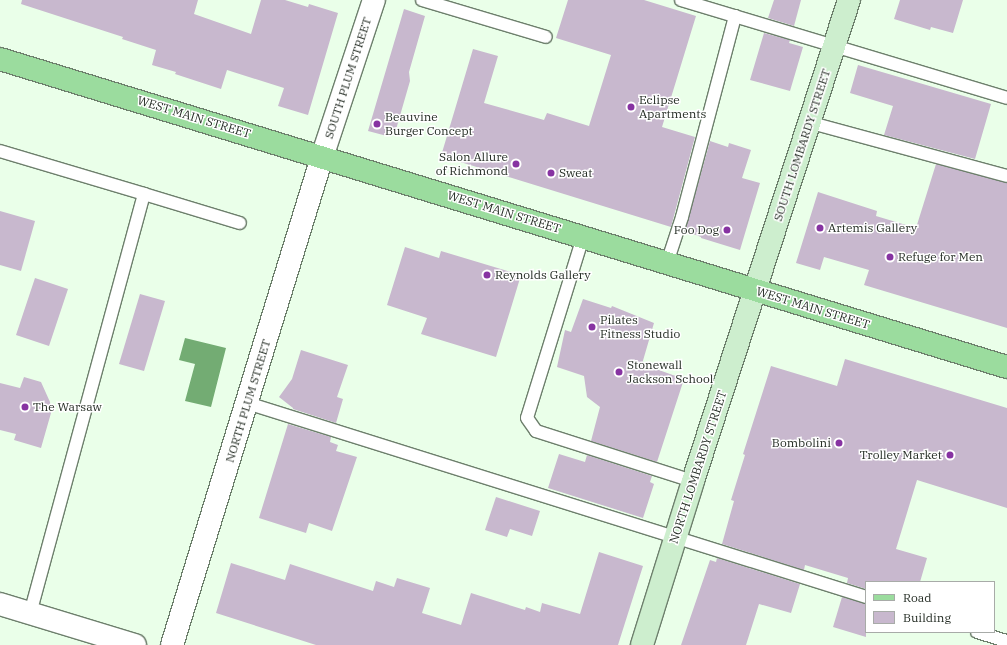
<!DOCTYPE html>
<html>
<head>
<meta charset="utf-8">
<style>
  body { margin:0 }
  #map { position:relative; width:1007px; height:645px; overflow:hidden; background:#eaffe9; font-family:"IBM Plex Serif",serif }
  div>[style] { position:absolute }
  .water>* { inset:0; background:#73ac73 }
  .building>* { inset:0; background:#c8b8ce }
  .roads { filter:drop-shadow(1px 0 #6d7f6c) drop-shadow(-1px 0 #6d7f6c) drop-shadow(0 1px #6d7f6c) drop-shadow(0 -1px #6d7f6c) }
  .lane>* { height:12px; margin:-6px; padding:0 6px; transform-origin:6px; border-radius:6px; background:#fff }
  .street>* { height:22px; margin:-11px; padding:0 11px; transform-origin:11px; border-radius:11px; background:#fff }
  .secondary>* { height:22px; margin:-11px; padding:0 11px; transform-origin:11px; border-radius:11px; background:#cdeece }
  .primary>* { height:22px; margin:-11px; padding:0 11px; transform-origin:11px; border-radius:11px; background:#9bdc9e }
  .dots>* { width:11px; height:11px; translate:-50% -50%; box-sizing:border-box; border:2px solid #fff; border-radius:50% }
  span { translate:-50% -50%; white-space:nowrap; text-align:center; line-height:1.15; -webkit-text-stroke:3px #fff; paint-order:stroke }
  .street-label { font-size:12px; color:#252d25 }
  .poi-label { font-size:12px; color:#252d25 }
  .left { translate:0 -50%; text-align:left }
  .right { translate:-100% -50%; text-align:right }
  .legend { position:absolute; left:865px; top:581px; width:130px; height:52px; box-sizing:border-box; background:#fff; border:1px solid #a8aba8; margin:0; padding:5px 7px; list-style:none; font-size:12px; color:#252d25 }
  .legend li { display:flex; align-items:center; gap:8px; height:20px }
  .legend b { width:20px; border:1px solid #a8aba8 }
</style>
</head>
<body>
<div id="map">
  <div class="water">
    <div style="clip-path:polygon(185px 338px,226px 348px,211px 407px,185px 401px,195px 364px,179px 360px)"></div>
  </div>
  <div class="building">
    <div style="clip-path:polygon(22px 0,198px 0,194px 14px,251px 34px,261px 0,285px 0,308px 7px,309px 4px,338px 13px,308px 115px,278px 106px,284px 88px,227px 70px,221px 89px,175px 74px,176px 72px,152px 65px,156px 50px,122px 39px,123px 37px,21px 4px)"></div>
    <div style="clip-path:polygon(568px 0,644px 0,696px 16px,662px 127px,695px 137px,671px 227px,441px 156px,473px 49px,498px 56px,484px 103px,544px 120px,547px 113px,589px 126px,611px 55px,556px 38px)"></div>
    <div style="clip-path:polygon(774px 0,801px 0,794px 26px,768px 18px)"></div>
    <div style="clip-path:polygon(900px 0,963px 0,953px 33px,931px 27px,930px 30px,894px 19px)"></div>
    <div style="clip-path:polygon(404px 9px,425px 16px,409px 72px,410px 81px,395px 133px,389px 131px,387px 136px,368px 131px)"></div>
    <div style="clip-path:polygon(764px 33px,790px 40px,789px 43px,803px 47px,790px 91px,750px 80px)"></div>
    <div style="clip-path:polygon(858px 65px,991px 104px,975px 159px,884px 135px,893px 106px,850px 93px)"></div>
    <div style="clip-path:polygon(710px 141px,728px 147px,729px 143px,751px 150px,742px 178px,760px 183px,740px 250px,701px 238px,701px 237px,685px 231px)"></div>
    <div style="clip-path:polygon(936px 164px,1007px 183px,1007px 328px,864px 285px,869px 270px,824px 257px,820px 270px,796px 263px,818px 192px,877px 211px,876px 216px,916px 228px)"></div>
    <div style="clip-path:polygon(0 211px,35px 221px,21px 271px,0 265px)"></div>
    <div style="clip-path:polygon(405px 247px,439px 258px,441px 251px,521px 275px,496px 357px,421px 334px,427px 318px,387px 305px)"></div>
    <div style="clip-path:polygon(35px 278px,68px 289px,49px 346px,16px 335px)"></div>
    <div style="clip-path:polygon(140px 294px,165px 301px,144px 371px,119px 364px)"></div>
    <div style="clip-path:polygon(583px 299px,611px 308px,612px 306px,654px 323px,642px 364px,684px 379px,657px 462px,591px 441px,600px 407px,587px 397px,584px 376px,557px 367px,565px 330px,571px 332px)"></div>
    <div style="clip-path:polygon(301px 350px,348px 365px,337px 397px,343px 399px,336px 423px,293px 409px,293px 408px,279px 397px,292px 379px)"></div>
    <div style="clip-path:polygon(845px 359px,1007px 408px,1007px 508px,917px 480px,896px 549px,927px 558px,920px 582px,866px 582px,866px 589px,847px 583px,848px 578px,805px 565px,804px 570px,722px 544px,734px 501px,731px 500px,745px 455px,743px 454px,771px 366px,837px 386px)"></div>
    <div style="clip-path:polygon(24px 377px,41px 382px,50px 402px,51px 413px,41px 448px,14px 440px,16px 434px,0 430px,0 383px,20px 388px)"></div>
    <div style="clip-path:polygon(288px 424px,331px 437px,330px 442px,338px 445px,336px 451px,357px 457px,332px 531px,309px 523px,306px 533px,259px 518px)"></div>
    <div style="clip-path:polygon(559px 454px,585px 462px,587px 455px,652px 476px,650px 482px,654px 484px,643px 518px,548px 488px)"></div>
    <div style="clip-path:polygon(496px 497px,540px 511px,532px 536px,510px 529px,507px 537px,485px 530px)"></div>
    <div style="clip-path:polygon(599px 552px,643px 566px,618px 645px,316px 645px,216px 613px,231px 563px,285px 580px,290px 564px,373px 591px,376px 581px,394px 587px,397px 578px,430px 588px,422px 613px,461px 625px,471px 593px,525px 610px,526px 607px,540px 612px,542px 603px,580px 614px)"></div>
    <div style="clip-path:polygon(717px 558px,800px 584px,791px 613px,759px 604px,746px 645px,681px 645px,710px 560px,716px 562px)"></div>
    <div style="clip-path:polygon(842px 597px,866px 604px,866px 637px,833px 627px)"></div>
  </div>
  <div class="roads">
    <div class="lane">
      <div style="left:422px;top:0;width:129px;rotate:16.6deg"></div>
      <div style="left:681px;top:0;width:340px;rotate:16.7deg"></div>
      <div style="left:808px;top:122px;width:206px;rotate:15.2deg"></div>
      <div style="left:0;top:151px;width:150px;rotate:16.6deg"></div>
      <div style="left:144px;top:194px;width:434px;rotate:105.2deg"></div>
      <div style="left:144px;top:194px;width:100px;rotate:16.8deg"></div>
      <div style="left:583px;top:237px;width:189px;rotate:107.2deg"></div>
      <div style="left:527px;top:418px;width:16px;rotate:55deg"></div>
      <div style="left:536px;top:431px;width:165px;rotate:17.7deg"></div>
      <div style="left:667px;top:263px;width:48px;rotate:-71.9deg"></div>
      <div style="left:682px;top:217px;width:208px;rotate:-75.2deg"></div>
      <div style="left:247px;top:403px;width:649px;rotate:17.4deg"></div>
      <div style="left:977px;top:632px;width:31px;rotate:17deg"></div>
    </div>
    <div class="street">
      <div style="left:0;top:604px;width:141px;rotate:16.9deg"></div>
      <div style="left:172px;top:645px;width:511px;rotate:-72.91deg"></div>
      <div style="left:322px;top:157px;width:165px;rotate:-71.7deg"></div>
    </div>
    <div class="secondary">
      <div style="left:642px;top:645px;width:172px;rotate:-72.7deg"></div>
      <div style="left:693px;top:481px;width:506px;rotate:-72.03deg"></div>
    </div>
    <div class="primary">
      <div style="left:0;top:59px;width:1053px;rotate:17.01deg"></div>
    </div>
  </div>
  <div class="dots">
    <div style="left:631px;top:107px;background:#8733a2"></div>
    <div style="left:377px;top:124px;background:#8733a2"></div>
    <div style="left:516px;top:164px;background:#8733a2"></div>
    <div style="left:551px;top:173px;background:#8733a2"></div>
    <div style="left:820px;top:228px;background:#8733a2"></div>
    <div style="left:727px;top:230px;background:#8733a2"></div>
    <div style="left:890px;top:257px;background:#8733a2"></div>
    <div style="left:487px;top:275px;background:#8733a2"></div>
    <div style="left:592px;top:327px;background:#8733a2"></div>
    <div style="left:619px;top:372px;background:#8733a2"></div>
    <div style="left:25px;top:407px;background:#8733a2"></div>
    <div style="left:839px;top:443px;background:#8733a2"></div>
    <div style="left:950px;top:455px;background:#8733a2"></div>
  </div>
  <div class="street-label">
    <span style="left:348px;top:78px;rotate:-72deg">SOUTH PLUM STREET</span>
    <span style="left:194px;top:117px;rotate:17deg">WEST MAIN STREET</span>
    <span style="left:802px;top:145px;rotate:-72deg">SOUTH LOMBARDY STREET</span>
    <span style="left:504px;top:212px;rotate:17deg">WEST MAIN STREET</span>
    <span style="left:813px;top:308px;rotate:17deg">WEST MAIN STREET</span>
    <span style="left:248px;top:401px;rotate:-73deg">NORTH PLUM STREET</span>
    <span style="left:698px;top:467px;rotate:-72deg">NORTH LOMBARDY STREET</span>
  </div>
  <div class="poi-label">
    <span class="left" style="left:639px;top:107px">Eclipse<br>Apartments</span>
    <span class="left" style="left:385px;top:124px">Beauvine<br>Burger Concept</span>
    <span class="right" style="left:508px;top:164px">Salon Allure<br>of Richmond</span>
    <span class="left" style="left:559px;top:173px">Sweat</span>
    <span class="left" style="left:828px;top:228px">Artemis Gallery</span>
    <span class="right" style="left:719px;top:230px">Foo Dog</span>
    <span class="left" style="left:898px;top:257px">Refuge for Men</span>
    <span class="left" style="left:495px;top:275px">Reynolds Gallery</span>
    <span class="left" style="left:600px;top:327px">Pilates<br>Fitness Studio</span>
    <span class="left" style="left:627px;top:372px">Stonewall<br>Jackson School</span>
    <span class="left" style="left:33px;top:407px">The Warsaw</span>
    <span class="right" style="left:831px;top:443px">Bombolini</span>
    <span class="right" style="left:942px;top:455px">Trolley Market</span>
  </div>
  <ul class="legend">
  <li><b style="height:5px;background:#9bdc9e"></b>Road</li>
  <li><b style="height:11px;background:#c8b8ce"></b>Building</li>
  </ul>
</div>
</body>
</html>
